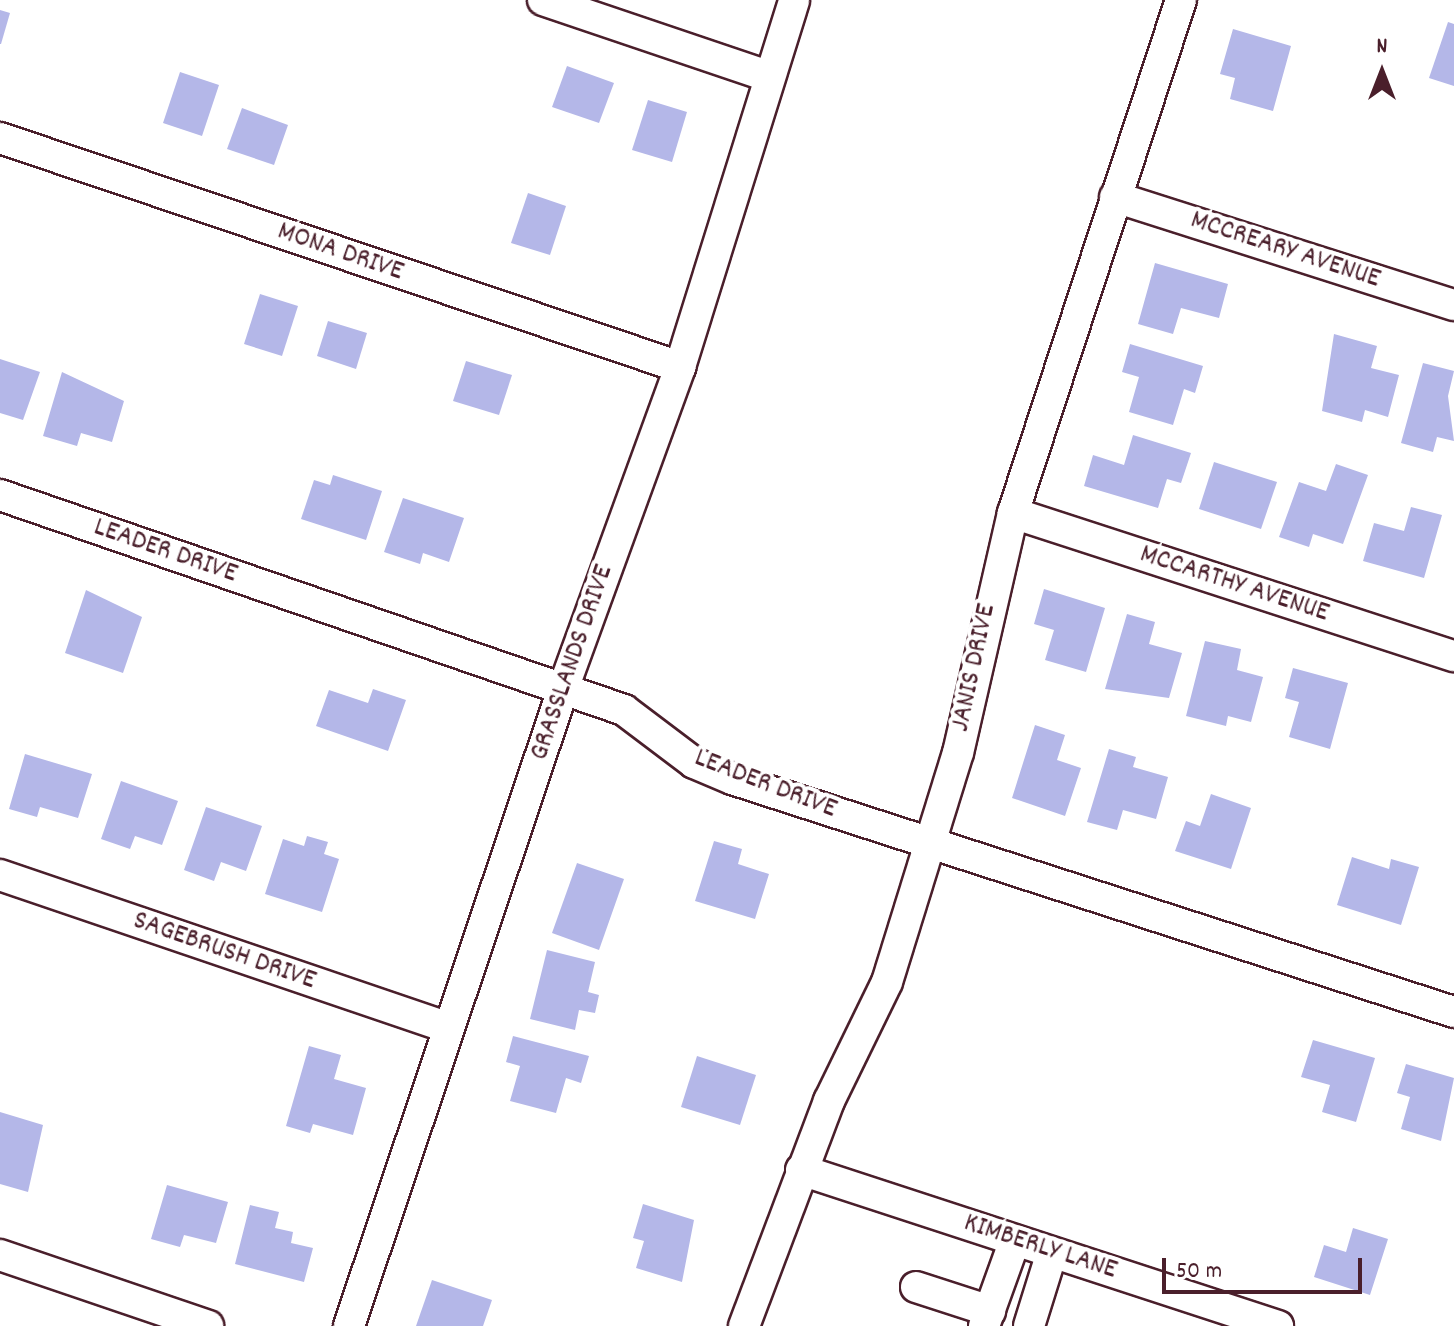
<!DOCTYPE html>
<html>
<head>
<meta charset="utf-8">
<style>
  body { margin:0 }
  #map { position:relative; width:1454px; height:1326px; overflow:hidden; background:#fff; font-family:Dekko,sans-serif }
  div>[style] { position:absolute }
  .building>* { inset:0; background:#b4b7e8 }
  .roads { filter:drop-shadow(2px 0 #4a1f2b) drop-shadow(-2px 0 #4a1f2b) drop-shadow(0 2px #4a1f2b) drop-shadow(0 -2px #4a1f2b) }
  .minor>* { height:30px; margin:-15px; padding:0 15px; transform-origin:15px; border-radius:15px; background:#fff }
  span { translate:-50% -50%; white-space:nowrap; text-align:center; line-height:1.15; -webkit-text-stroke:8px #fff; paint-order:stroke }
  .street-label { font-size:28px; color:#4a1f2b }
  .north { position:absolute; left:1342px; top:32px; width:80px; height:80px; -webkit-text-stroke:6px #fff; paint-order:stroke; rotate:0deg; font-size:22px; font-weight:700; line-height:32px; text-align:center; color:#4a1f2b }
  .north::after { content:''; display:block; margin:auto; width:28px; height:36px; background:#4a1f2b; clip-path:polygon(50% 0,100% 100%,50% 72%,0 100%) }
  .scale { position:absolute; left:1162px; top:1258px; width:200px; height:36px; box-sizing:border-box; border:4px solid #4a1f2b; border-top:0; padding-left:10px; font-size:24px; line-height:28px; white-space:nowrap; color:#4a1f2b; -webkit-text-stroke:6px #fff; paint-order:stroke }
</style>
</head>
<body>
<div id="map">
  <div class="building">
    <div style="clip-path:polygon(0 10px,10px 13px,1px 44px,0 44px)"></div>
    <div style="clip-path:polygon(1448px 22px,1454px 24px,1454px 86px,1429px 78px)"></div>
    <div style="clip-path:polygon(1233px 29px,1291px 46px,1273px 111px,1230px 99px,1235px 78px,1220px 74px)"></div>
    <div style="clip-path:polygon(567px 66px,614px 83px,599px 123px,552px 107px)"></div>
    <div style="clip-path:polygon(180px 72px,219px 85px,202px 136px,163px 123px)"></div>
    <div style="clip-path:polygon(648px 100px,687px 112px,672px 162px,632px 150px)"></div>
    <div style="clip-path:polygon(242px 108px,288px 125px,274px 165px,227px 149px)"></div>
    <div style="clip-path:polygon(528px 193px,566px 206px,550px 255px,511px 243px)"></div>
    <div style="clip-path:polygon(1155px 263px,1228px 284px,1219px 318px,1181px 308px,1173px 334px,1138px 324px)"></div>
    <div style="clip-path:polygon(260px 294px,298px 306px,282px 356px,244px 344px)"></div>
    <div style="clip-path:polygon(328px 321px,367px 333px,356px 369px,317px 356px)"></div>
    <div style="clip-path:polygon(1334px 334px,1377px 346px,1371px 368px,1399px 375px,1388px 417px,1365px 410px,1362px 422px,1322px 411px)"></div>
    <div style="clip-path:polygon(1130px 344px,1203px 366px,1195px 393px,1184px 389px,1173px 425px,1129px 412px,1139px 377px,1122px 372px)"></div>
    <div style="clip-path:polygon(0 359px,40px 372px,23px 420px,0 413px)"></div>
    <div style="clip-path:polygon(466px 361px,512px 375px,499px 415px,453px 401px)"></div>
    <div style="clip-path:polygon(1423px 363px,1454px 371px,1448px 396px,1454px 441px,1437px 437px,1433px 452px,1401px 443px)"></div>
    <div style="clip-path:polygon(62px 372px,124px 401px,112px 442px,81px 433px,77px 446px,43px 436px)"></div>
    <div style="clip-path:polygon(1133px 435px,1191px 453px,1181px 483px,1167px 479px,1158px 508px,1084px 486px,1093px 455px,1124px 465px)"></div>
    <div style="clip-path:polygon(1214px 462px,1277px 482px,1261px 529px,1199px 509px)"></div>
    <div style="clip-path:polygon(1336px 464px,1368px 475px,1343px 544px,1313px 534px,1309px 547px,1279px 537px,1299px 482px,1326px 491px)"></div>
    <div style="clip-path:polygon(333px 475px,382px 491px,366px 540px,301px 519px,314px 480px,330px 485px)"></div>
    <div style="clip-path:polygon(403px 498px,464px 518px,449px 562px,423px 553px,420px 564px,384px 552px)"></div>
    <div style="clip-path:polygon(1411px 507px,1442px 515px,1424px 578px,1363px 561px,1374px 523px,1404px 531px)"></div>
    <div style="clip-path:polygon(1044px 589px,1105px 608px,1086px 672px,1045px 660px,1054px 630px,1034px 624px)"></div>
    <div style="clip-path:polygon(86px 590px,142px 617px,123px 673px,65px 653px)"></div>
    <div style="clip-path:polygon(1127px 614px,1155px 622px,1149px 644px,1182px 653px,1169px 698px,1105px 689px)"></div>
    <div style="clip-path:polygon(1205px 641px,1241px 649px,1237px 670px,1263px 677px,1251px 722px,1228px 716px,1226px 726px,1186px 716px)"></div>
    <div style="clip-path:polygon(1293px 668px,1348px 683px,1330px 749px,1289px 737px,1299px 702px,1285px 698px)"></div>
    <div style="clip-path:polygon(373px 689px,406px 700px,388px 751px,316px 726px,329px 690px,368px 703px)"></div>
    <div style="clip-path:polygon(1035px 725px,1065px 735px,1057px 760px,1081px 768px,1065px 816px,1012px 798px)"></div>
    <div style="clip-path:polygon(1109px 749px,1136px 757px,1133px 767px,1168px 777px,1156px 819px,1123px 810px,1117px 830px,1087px 822px)"></div>
    <div style="clip-path:polygon(25px 754px,92px 774px,78px 818px,40px 807px,37px 817px,9px 809px)"></div>
    <div style="clip-path:polygon(121px 781px,178px 801px,162px 845px,135px 836px,130px 849px,101px 839px)"></div>
    <div style="clip-path:polygon(1211px 794px,1251px 808px,1231px 869px,1175px 851px,1186px 821px,1200px 826px)"></div>
    <div style="clip-path:polygon(206px 807px,262px 826px,246px 871px,221px 862px,214px 881px,184px 870px)"></div>
    <div style="clip-path:polygon(307px 836px,328px 842px,324px 854px,339px 859px,322px 912px,265px 894px,283px 839px,304px 846px)"></div>
    <div style="clip-path:polygon(714px 841px,742px 849px,738px 864px,769px 874px,755px 919px,695px 901px)"></div>
    <div style="clip-path:polygon(1352px 857px,1389px 869px,1391px 859px,1419px 867px,1401px 925px,1337px 905px)"></div>
    <div style="clip-path:polygon(577px 863px,624px 879px,599px 950px,552px 933px)"></div>
    <div style="clip-path:polygon(547px 950px,595px 962px,588px 992px,599px 995px,595px 1013px,579px 1010px,575px 1030px,530px 1019px)"></div>
    <div style="clip-path:polygon(513px 1036px,589px 1056px,581px 1083px,566px 1078px,556px 1113px,510px 1101px,520px 1066px,506px 1062px)"></div>
    <div style="clip-path:polygon(1313px 1040px,1375px 1058px,1356px 1122px,1322px 1112px,1330px 1085px,1301px 1077px)"></div>
    <div style="clip-path:polygon(309px 1046px,341px 1055px,334px 1079px,366px 1088px,353px 1135px,313px 1124px,310px 1133px,286px 1126px)"></div>
    <div style="clip-path:polygon(697px 1056px,756px 1075px,740px 1125px,681px 1107px)"></div>
    <div style="clip-path:polygon(1406px 1064px,1454px 1078px,1441px 1141px,1401px 1129px,1410px 1097px,1397px 1093px)"></div>
    <div style="clip-path:polygon(0 1112px,43px 1125px,28px 1192px,0 1184px)"></div>
    <div style="clip-path:polygon(167px 1185px,228px 1202px,216px 1243px,184px 1235px,180px 1247px,151px 1239px)"></div>
    <div style="clip-path:polygon(643px 1204px,694px 1220px,682px 1282px,636px 1268px,644px 1241px,633px 1238px)"></div>
    <div style="clip-path:polygon(250px 1205px,279px 1212px,275px 1228px,293px 1232px,291px 1243px,313px 1248px,304px 1282px,235px 1264px)"></div>
    <div style="clip-path:polygon(1353px 1228px,1388px 1239px,1370px 1295px,1314px 1277px,1324px 1245px,1346px 1252px)"></div>
    <div style="clip-path:polygon(432px 1280px,492px 1300px,483px 1326px,416px 1326px)"></div>
  </div>
  <div class="roads">
    <div class="minor">
      <div style="left:543px;top:0;width:237px;rotate:18.7deg"></div>
      <div style="left:0;top:138px;width:718px;rotate:18.61deg"></div>
      <div style="left:1115px;top:197px;width:356px;rotate:17.7deg"></div>
      <div style="left:0;top:495px;width:660px;rotate:19.01deg"></div>
      <div style="left:624px;top:710px;width:88px;rotate:37.1deg"></div>
      <div style="left:694px;top:763px;width:41px;rotate:22.8deg"></div>
      <div style="left:732px;top:779px;width:759px;rotate:17.89deg"></div>
      <div style="left:1013px;top:513px;width:464px;rotate:18deg"></div>
      <div style="left:0;top:875px;width:474px;rotate:18.8deg"></div>
      <div style="left:801px;top:1170px;width:502px;rotate:18.11deg"></div>
      <div style="left:0;top:1255px;width:220px;rotate:18.8deg"></div>
      <div style="left:916px;top:1287px;width:78px;rotate:18deg"></div>
      <div style="left:349px;top:1326px;width:672px;rotate:-71.43deg"></div>
      <div style="left:563px;top:689px;width:343px;rotate:-70deg"></div>
      <div style="left:680px;top:367px;width:384px;rotate:-72.7deg"></div>
      <div style="left:744px;top:1326px;width:241px;rotate:-69.3deg"></div>
      <div style="left:829px;top:1101px;width:132px;rotate:-64deg"></div>
      <div style="left:887px;top:982px;width:240px;rotate:-72.8deg"></div>
      <div style="left:958px;top:753px;width:246px;rotate:-77.1deg"></div>
      <div style="left:1013px;top:513px;width:540px;rotate:-71.87deg"></div>
      <div style="left:984px;top:1326px;width:91px;rotate:-70.2deg"></div>
      <div style="left:1029px;top:1326px;width:77px;rotate:-72.7deg"></div>
    </div>
  </div>
  <div class="street-label">
    <span style="left:1285px;top:251px;rotate:18deg">MCCREARY AVENUE</span>
    <span style="left:340px;top:253px;rotate:19deg">MONA DRIVE</span>
    <span style="left:165px;top:552px;rotate:19deg">LEADER DRIVE</span>
    <span style="left:1234px;top:585px;rotate:18deg">MCCARTHY AVENUE</span>
    <span style="left:573px;top:663px;rotate:-71deg">GRASSLANDS DRIVE</span>
    <span style="left:975px;top:668px;rotate:-78deg">JANIS DRIVE</span>
    <span style="left:765px;top:785px;rotate:21deg">LEADER DRIVE</span>
    <span style="left:224px;top:952px;rotate:19deg">SAGEBRUSH DRIVE</span>
    <span style="left:1040px;top:1248px;rotate:18deg">KIMBERLY LANE</span>
  </div>
  <div class="north">N</div>
  <div class="scale">50 m</div>
</div>
</body>
</html>
